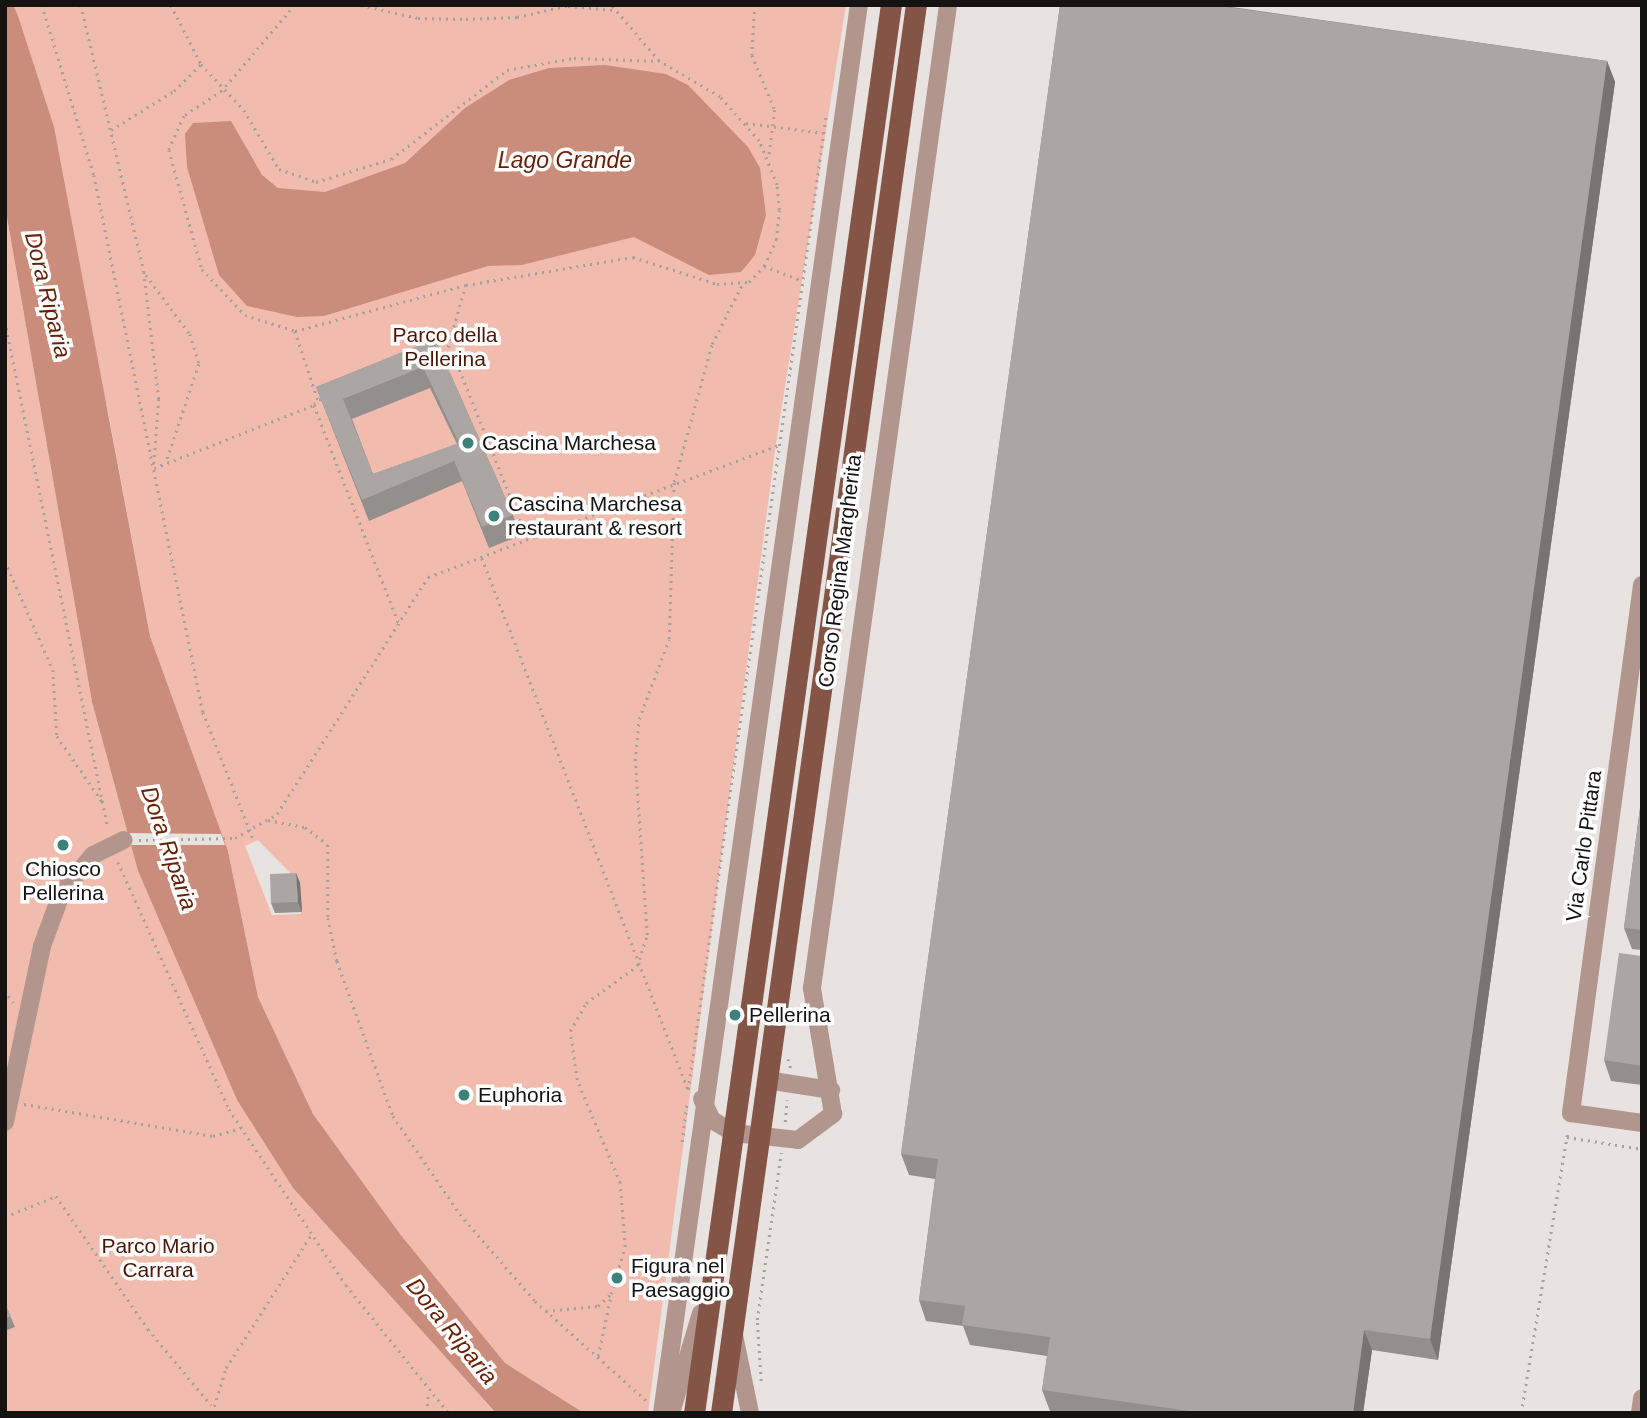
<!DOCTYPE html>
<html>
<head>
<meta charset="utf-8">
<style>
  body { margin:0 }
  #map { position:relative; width:1647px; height:1418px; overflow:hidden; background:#e8e2e0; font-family:Arial,sans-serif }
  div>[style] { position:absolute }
  .green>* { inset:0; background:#f1bcad }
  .water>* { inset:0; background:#ca8c7b }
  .pier>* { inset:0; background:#e8e2e0 }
  .path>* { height:2.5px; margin-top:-1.25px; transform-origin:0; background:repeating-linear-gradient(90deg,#a5a19f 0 2px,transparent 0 7px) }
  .minor>* { height:18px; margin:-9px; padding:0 9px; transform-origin:9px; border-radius:9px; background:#b2968e }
  .major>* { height:21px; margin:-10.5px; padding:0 10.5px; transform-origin:10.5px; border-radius:10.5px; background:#845547 }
  .wall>* { inset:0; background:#938f8d }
  .shaded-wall>* { inset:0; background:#787473 }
  .building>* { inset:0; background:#aba6a4 }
  .dots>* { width:19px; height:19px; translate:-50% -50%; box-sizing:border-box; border:4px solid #fff; border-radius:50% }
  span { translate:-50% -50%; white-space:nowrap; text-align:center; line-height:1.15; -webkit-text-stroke:7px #fff; paint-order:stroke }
  .park-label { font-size:21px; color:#4c1505 }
  .poi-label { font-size:21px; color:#151312 }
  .left { translate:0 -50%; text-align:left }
  .street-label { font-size:21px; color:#151312 }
  .water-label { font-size:23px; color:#692009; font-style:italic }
  .frame { position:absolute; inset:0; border:7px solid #151312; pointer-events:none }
</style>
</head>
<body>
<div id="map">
  <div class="green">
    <div style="clip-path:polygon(evenodd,13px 5px,846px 5px,776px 443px,648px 1413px,584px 1413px,505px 1363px,400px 1234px,313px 1114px,258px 997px,228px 851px,150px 636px,108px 411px,13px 5px,258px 840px,300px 883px,301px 914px,272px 915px,245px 846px,258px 840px)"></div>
    <div style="clip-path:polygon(5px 206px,92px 702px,138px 871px,237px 1100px,293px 1188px,496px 1413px,5px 1413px)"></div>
  </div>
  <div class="water">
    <div style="clip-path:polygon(5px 5px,13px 5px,18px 16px,54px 127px,150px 636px,228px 851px,258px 997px,313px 1114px,400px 1234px,505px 1363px,584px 1413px,496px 1413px,293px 1188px,237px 1100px,138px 871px,92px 702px,5px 206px)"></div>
    <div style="clip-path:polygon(605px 65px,666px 74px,688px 85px,748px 147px,760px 168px,766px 215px,755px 255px,741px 272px,709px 275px,634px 237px,522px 265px,488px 266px,324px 316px,297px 317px,247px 306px,219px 275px,187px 167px,185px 134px,193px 123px,231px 121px,262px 175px,278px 188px,325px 192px,405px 163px,465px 108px,509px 80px,549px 68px)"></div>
  </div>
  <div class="pier">
    <div style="clip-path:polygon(123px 833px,221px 834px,225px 845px,127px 845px)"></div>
  </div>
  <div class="path">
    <div style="left:42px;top:5px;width:178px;rotate:73deg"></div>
    <div style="left:94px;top:175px;width:548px;rotate:78.53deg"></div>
    <div style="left:203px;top:712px;width:139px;rotate:68.4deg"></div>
    <div style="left:81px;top:5px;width:274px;rotate:76.7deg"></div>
    <div style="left:144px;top:272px;width:128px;rotate:83.3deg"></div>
    <div style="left:159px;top:399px;width:66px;rotate:94.3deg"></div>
    <div style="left:171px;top:5px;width:66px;rotate:63deg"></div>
    <div style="left:201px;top:64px;width:63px;rotate:46.9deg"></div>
    <div style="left:244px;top:110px;width:69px;rotate:59.3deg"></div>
    <div style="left:279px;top:169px;width:39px;rotate:19deg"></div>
    <div style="left:316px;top:182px;width:78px;rotate:-17deg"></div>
    <div style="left:391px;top:159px;width:146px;rotate:-37.5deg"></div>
    <div style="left:507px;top:70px;width:68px;rotate:-10.2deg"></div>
    <div style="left:574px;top:58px;width:85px;rotate:2deg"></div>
    <div style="left:295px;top:5px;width:113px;rotate:130.3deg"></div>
    <div style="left:222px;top:91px;width:45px;rotate:146.7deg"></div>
    <div style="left:184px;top:116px;width:37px;rotate:114deg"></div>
    <div style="left:169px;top:150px;width:123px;rotate:74.5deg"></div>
    <div style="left:202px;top:269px;width:63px;rotate:46.9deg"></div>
    <div style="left:245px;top:315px;width:52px;rotate:17.7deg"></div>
    <div style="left:295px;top:331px;width:177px;rotate:-15.1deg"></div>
    <div style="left:466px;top:285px;width:169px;rotate:-9.5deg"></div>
    <div style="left:633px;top:257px;width:88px;rotate:17.8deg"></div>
    <div style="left:717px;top:284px;width:32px;rotate:-4deg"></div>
    <div style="left:749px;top:282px;width:22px;rotate:-47deg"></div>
    <div style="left:764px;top:266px;width:29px;rotate:-65deg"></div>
    <div style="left:776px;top:240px;width:30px;rotate:-84deg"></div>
    <div style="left:779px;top:210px;width:25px;rotate:-95deg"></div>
    <div style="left:777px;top:185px;width:48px;rotate:-112.2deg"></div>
    <div style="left:759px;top:141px;width:59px;rotate:-131.6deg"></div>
    <div style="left:720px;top:97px;width:71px;rotate:-149.5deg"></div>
    <div style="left:659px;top:61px;width:74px;rotate:-130.6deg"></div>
    <div style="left:361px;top:5px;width:58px;rotate:12.8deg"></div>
    <div style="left:418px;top:18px;width:48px;rotate:1.2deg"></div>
    <div style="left:466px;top:19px;width:51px;rotate:-2.2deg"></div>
    <div style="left:517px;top:17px;width:54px;rotate:-12.8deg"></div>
    <div style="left:755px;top:5px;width:50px;rotate:93.4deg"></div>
    <div style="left:752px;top:55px;width:60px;rotate:67.3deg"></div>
    <div style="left:775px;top:110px;width:46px;rotate:97.4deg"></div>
    <div style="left:568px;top:6px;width:45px;rotate:5.1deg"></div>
    <div style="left:746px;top:123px;width:78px;rotate:7.4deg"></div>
    <div style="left:111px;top:130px;width:74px;rotate:-31.8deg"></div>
    <div style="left:174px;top:91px;width:38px;rotate:-45deg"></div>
    <div style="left:764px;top:266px;width:39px;rotate:21deg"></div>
    <div style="left:146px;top:275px;width:74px;rotate:53.3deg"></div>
    <div style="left:190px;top:334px;width:31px;rotate:73deg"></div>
    <div style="left:199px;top:364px;width:104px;rotate:108.4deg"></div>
    <div style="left:5px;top:321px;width:517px;rotate:78.52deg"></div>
    <div style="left:295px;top:331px;width:73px;rotate:71.6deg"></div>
    <div style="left:446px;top:354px;width:70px;rotate:-74.2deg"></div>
    <div style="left:439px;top:355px;width:20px;rotate:24deg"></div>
    <div style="left:457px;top:363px;width:188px;rotate:68.2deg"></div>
    <div style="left:321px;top:399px;width:9px;rotate:139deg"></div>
    <div style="left:314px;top:405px;width:235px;rotate:68.8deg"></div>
    <div style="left:154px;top:468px;width:172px;rotate:-21.5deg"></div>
    <div style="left:482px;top:558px;width:570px;rotate:68.8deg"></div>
    <div style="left:5px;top:561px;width:119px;rotate:66.2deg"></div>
    <div style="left:53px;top:670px;width:66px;rotate:86.5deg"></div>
    <div style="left:57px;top:736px;width:81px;rotate:55.5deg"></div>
    <div style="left:268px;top:820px;width:38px;rotate:11deg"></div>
    <div style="left:305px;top:827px;width:29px;rotate:38deg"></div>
    <div style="left:328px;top:845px;width:73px;rotate:90deg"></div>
    <div style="left:328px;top:918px;width:44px;rotate:78.2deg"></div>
    <div style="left:337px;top:961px;width:165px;rotate:70.1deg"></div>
    <div style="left:393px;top:1116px;width:119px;rotate:55.6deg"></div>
    <div style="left:460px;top:1214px;width:115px;rotate:49.2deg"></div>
    <div style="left:535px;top:1301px;width:150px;rotate:41.8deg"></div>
    <div style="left:139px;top:840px;width:96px;rotate:-1.2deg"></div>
    <div style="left:235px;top:838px;width:48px;rotate:-29.7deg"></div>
    <div style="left:277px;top:814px;width:281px;rotate:-57.5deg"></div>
    <div style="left:428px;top:577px;width:378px;rotate:-20.6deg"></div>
    <div style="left:118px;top:862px;width:271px;rotate:65.8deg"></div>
    <div style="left:229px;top:1109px;width:211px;rotate:56.4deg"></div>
    <div style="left:346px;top:1285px;width:164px;rotate:51.2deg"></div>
    <div style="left:5px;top:990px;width:15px;rotate:58deg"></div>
    <div style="left:788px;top:1059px;width:10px;rotate:73deg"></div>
    <div style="left:688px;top:1090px;width:984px;rotate:-81.94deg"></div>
    <div style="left:24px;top:1104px;width:192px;rotate:9.6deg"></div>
    <div style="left:213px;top:1136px;width:29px;rotate:-16deg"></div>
    <div style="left:785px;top:1122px;width:22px;rotate:-85deg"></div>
    <div style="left:1567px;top:1137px;width:76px;rotate:9.1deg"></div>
    <div style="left:682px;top:1142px;width:39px;rotate:-83deg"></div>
    <div style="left:5px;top:1217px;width:55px;rotate:-22.4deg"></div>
    <div style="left:56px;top:1196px;width:162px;rotate:55.3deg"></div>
    <div style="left:148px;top:1329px;width:99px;rotate:50.3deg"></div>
    <div style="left:546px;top:1311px;width:52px;rotate:-5.5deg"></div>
    <div style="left:598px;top:1306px;width:18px;rotate:-43deg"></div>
    <div style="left:611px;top:1294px;width:49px;rotate:-73.4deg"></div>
    <div style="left:625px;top:1247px;width:64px;rotate:-94.5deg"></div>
    <div style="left:620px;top:1183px;width:112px;rotate:-112.7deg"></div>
    <div style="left:577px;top:1080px;width:49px;rotate:-98.1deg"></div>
    <div style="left:570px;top:1031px;width:32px;rotate:-60deg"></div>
    <div style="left:586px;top:1003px;width:63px;rotate:-36deg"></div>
    <div style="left:637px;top:966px;width:33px;rotate:-72deg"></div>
    <div style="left:647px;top:935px;width:174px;rotate:-93.9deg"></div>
    <div style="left:635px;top:761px;width:42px;rotate:-84.6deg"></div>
    <div style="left:639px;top:719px;width:85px;rotate:-69.4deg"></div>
    <div style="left:669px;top:639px;width:157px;rotate:-88.2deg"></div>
    <div style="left:674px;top:482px;width:143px;rotate:-74.6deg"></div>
    <div style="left:712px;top:344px;width:68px;rotate:-63.1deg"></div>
    <div style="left:598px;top:1356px;width:62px;rotate:-78deg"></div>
    <div style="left:761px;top:1381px;width:61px;rotate:-93.8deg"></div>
    <div style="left:757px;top:1320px;width:169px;rotate:-81.8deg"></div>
    <div style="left:212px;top:1413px;width:47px;rotate:-72.7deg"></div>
    <div style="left:226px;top:1368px;width:158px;rotate:-57.4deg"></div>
    <div style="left:427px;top:1413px;width:21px;rotate:-87deg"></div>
    <div style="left:1521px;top:1413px;width:287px;rotate:-80.6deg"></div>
  </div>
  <div class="minor">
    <div style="left:1642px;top:585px;width:533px;rotate:97.66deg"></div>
    <div style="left:1571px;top:1113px;width:72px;rotate:8deg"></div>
    <div style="left:767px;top:1080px;width:65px;rotate:8.9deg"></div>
    <div style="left:702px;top:1099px;width:23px;rotate:65deg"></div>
    <div style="left:712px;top:1120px;width:26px;rotate:31deg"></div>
    <div style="left:734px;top:1133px;width:64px;rotate:6.2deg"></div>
    <div style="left:798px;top:1140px;width:44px;rotate:-36.6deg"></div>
    <div style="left:833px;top:1114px;width:128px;rotate:-99.5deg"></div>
    <div style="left:812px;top:988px;width:992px;rotate:-82.12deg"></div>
    <div style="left:5px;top:1122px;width:180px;rotate:-78.1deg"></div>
    <div style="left:42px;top:946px;width:58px;rotate:-69.7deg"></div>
    <div style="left:62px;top:892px;width:48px;rotate:-50deg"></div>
    <div style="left:93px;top:855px;width:34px;rotate:-26deg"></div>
    <div style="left:734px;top:1335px;width:80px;rotate:78.4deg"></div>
    <div style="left:662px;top:1413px;width:1422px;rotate:-82.04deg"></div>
    <div style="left:671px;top:1413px;width:104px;rotate:-73.3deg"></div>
    <div style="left:1640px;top:1413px;width:15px;rotate:-82deg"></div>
  </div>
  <div class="major">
    <div style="left:694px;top:1413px;width:1422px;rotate:-82.04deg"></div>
    <div style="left:721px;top:1413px;width:1421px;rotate:-82.12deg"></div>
  </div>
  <div class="wall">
    <div style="clip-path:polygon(1060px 5px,1218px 5px,1607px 61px,1615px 82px,1438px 1360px,1372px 1350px,1363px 1413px,1063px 1413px,1050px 1411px,1042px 1390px,1047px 1356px,970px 1345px,963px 1326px,926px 1321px,919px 1300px,935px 1179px,909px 1175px,901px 1154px)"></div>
    <div style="clip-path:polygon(evenodd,435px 339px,513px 515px,520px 536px,489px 548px,462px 481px,369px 521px,316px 387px,435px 339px,430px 388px,457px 444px,373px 474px,352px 419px,430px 388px)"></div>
    <div style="clip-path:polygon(1642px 793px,1642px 950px,1632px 949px,1624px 928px)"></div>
    <div style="clip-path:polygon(296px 873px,300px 883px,302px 912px,275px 913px,271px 903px)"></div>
    <div style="clip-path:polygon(1642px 956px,1642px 1085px,1611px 1081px,1604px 1060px)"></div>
    <div style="clip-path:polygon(5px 1304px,15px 1327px,5px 1331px)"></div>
  </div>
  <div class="shaded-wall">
    <div style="clip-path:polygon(1607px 61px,1615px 82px,1438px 1360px,1430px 1339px)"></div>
    <div style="clip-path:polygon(296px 873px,300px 883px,302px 912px,298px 902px)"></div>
    <div style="clip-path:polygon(1364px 1330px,1372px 1350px,1363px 1413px,1353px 1413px)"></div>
  </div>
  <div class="building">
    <div style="clip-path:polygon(1060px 5px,1213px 5px,1607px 61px,1430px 1339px,1364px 1330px,1353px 1413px,1203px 1413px,1042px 1390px,1050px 1337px,962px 1325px,965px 1306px,919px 1300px,938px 1159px,901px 1154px)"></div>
    <div style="clip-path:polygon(evenodd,435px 339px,513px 515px,482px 527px,454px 461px,362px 500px,316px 387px,435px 339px,423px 367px,459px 443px,373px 474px,343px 399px,423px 367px)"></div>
    <div style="clip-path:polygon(1642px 793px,1642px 930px,1624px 928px)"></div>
    <div style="clip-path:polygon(296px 873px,298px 902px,271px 903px,270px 874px)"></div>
    <div style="clip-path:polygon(1619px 953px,1642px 956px,1642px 1066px,1604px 1060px)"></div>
    <div style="clip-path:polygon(5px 1304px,11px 1316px,5px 1319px)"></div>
  </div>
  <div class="dots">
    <div style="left:468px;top:443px;background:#3c827b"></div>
    <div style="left:494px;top:516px;background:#3c827b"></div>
    <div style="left:63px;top:845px;background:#3c827b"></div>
    <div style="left:735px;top:1015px;background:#3c827b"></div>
    <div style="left:464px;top:1095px;background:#3c827b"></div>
    <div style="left:617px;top:1278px;background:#3c827b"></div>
  </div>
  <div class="park-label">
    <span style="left:445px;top:347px">Parco della<br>Pellerina</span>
    <span style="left:158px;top:1258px">Parco Mario<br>Carrara</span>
  </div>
  <div class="poi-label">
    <span class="left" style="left:482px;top:443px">Cascina Marchesa</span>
    <span class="left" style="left:508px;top:516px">Cascina Marchesa<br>restaurant &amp; resort</span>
    <span style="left:63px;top:881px">Chiosco<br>Pellerina</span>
    <span class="left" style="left:749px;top:1015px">Pellerina</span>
    <span class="left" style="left:478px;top:1095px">Euphoria</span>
    <span class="left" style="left:631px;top:1278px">Figura nel<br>Paesaggio</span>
  </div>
  <div class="street-label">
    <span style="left:840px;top:571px;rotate:-83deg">Corso Regina Margherita</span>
    <span style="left:1584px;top:846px;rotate:-82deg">Via Carlo Pittara</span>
  </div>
  <div class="water-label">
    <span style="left:565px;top:160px">Lago Grande</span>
    <span style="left:48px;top:295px;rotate:76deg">Dora Riparia</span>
    <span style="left:169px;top:848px;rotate:71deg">Dora Riparia</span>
    <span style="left:452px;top:1331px;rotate:51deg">Dora Riparia</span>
  </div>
  <div class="frame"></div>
</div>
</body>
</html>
